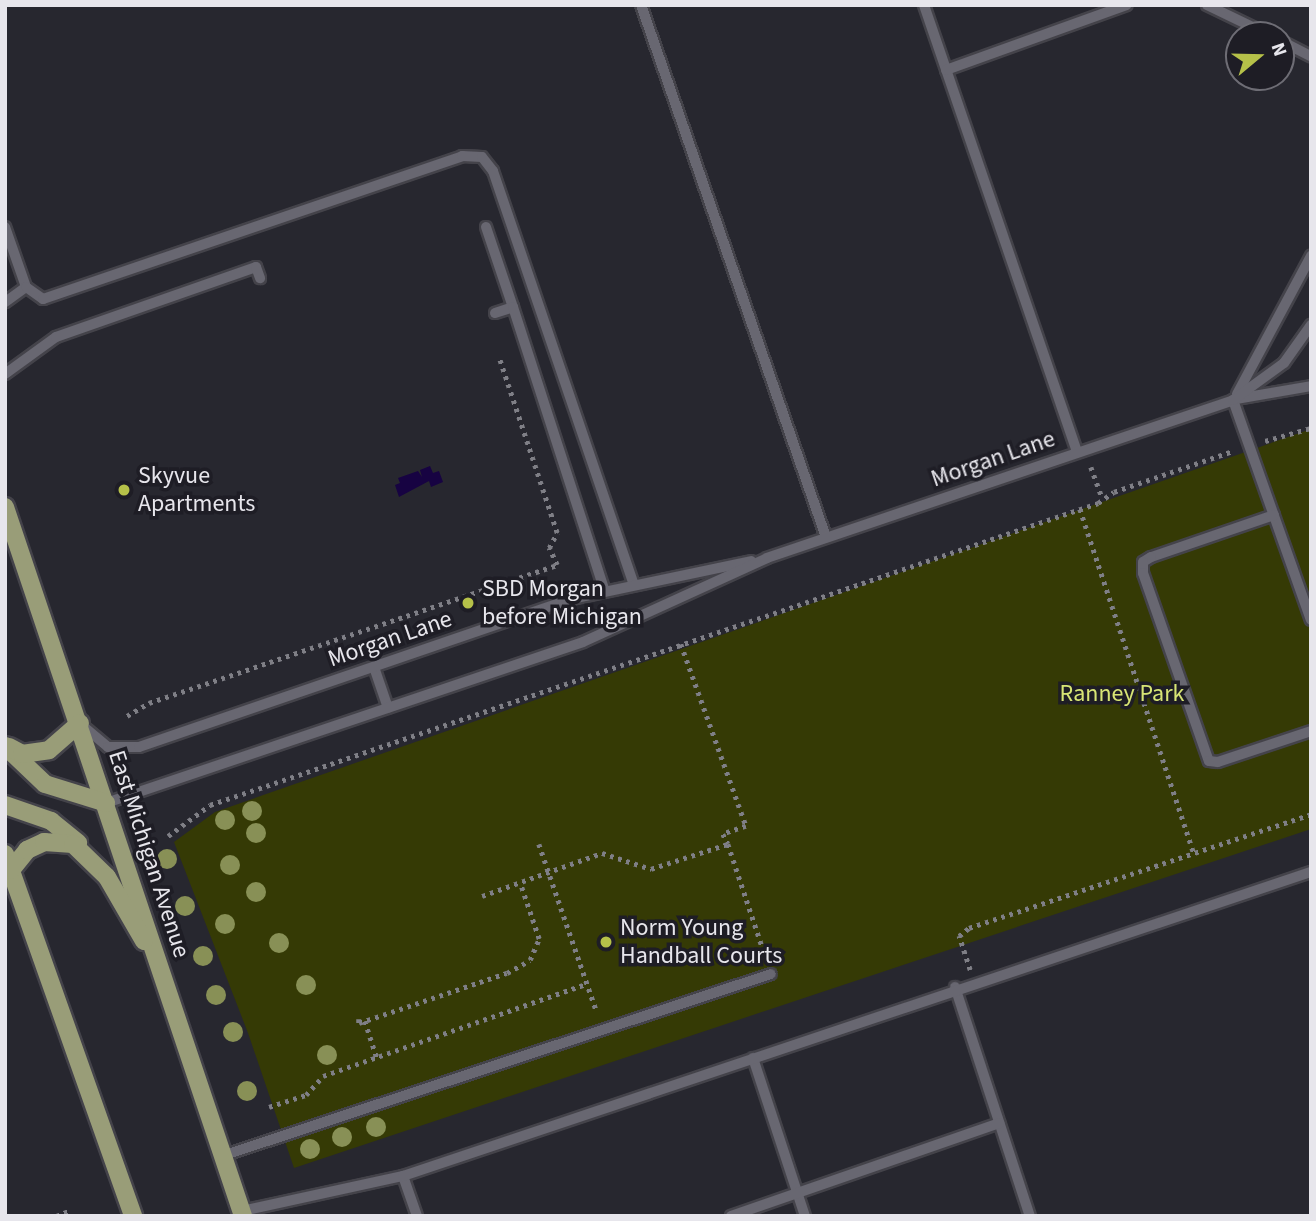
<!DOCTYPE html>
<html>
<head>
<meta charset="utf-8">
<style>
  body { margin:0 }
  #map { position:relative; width:1316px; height:1221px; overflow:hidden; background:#27272f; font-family:"Source Sans 3",sans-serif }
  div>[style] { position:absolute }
  .green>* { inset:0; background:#353a05 }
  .water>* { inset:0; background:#170342 }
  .path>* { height:4.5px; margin-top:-2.25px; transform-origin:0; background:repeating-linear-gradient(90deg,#7f7f86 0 3.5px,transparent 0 8.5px) }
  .roads { filter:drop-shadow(2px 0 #44434a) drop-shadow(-2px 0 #44434a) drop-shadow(0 2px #44434a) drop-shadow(0 -2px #44434a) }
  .service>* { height:10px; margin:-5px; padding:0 5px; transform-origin:5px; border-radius:5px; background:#686771 }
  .primary>* { height:18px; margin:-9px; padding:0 9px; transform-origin:9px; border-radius:9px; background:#999d78 }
  .trees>* { width:20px; height:20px; margin:-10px; border-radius:50%; background:#889056 }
  .dots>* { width:19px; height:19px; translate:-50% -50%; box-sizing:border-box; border:4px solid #1e1d25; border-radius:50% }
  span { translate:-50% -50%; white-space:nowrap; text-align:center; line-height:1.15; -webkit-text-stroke:7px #1e1d25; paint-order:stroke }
  .street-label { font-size:24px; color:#e7e6ec }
  .poi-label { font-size:24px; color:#e7e6ec }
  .left { translate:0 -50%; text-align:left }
  .park-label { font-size:24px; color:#d8e575 }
  .frame { position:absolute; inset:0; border:7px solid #e7e6ec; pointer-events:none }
  .north { position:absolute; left:1225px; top:21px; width:70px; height:70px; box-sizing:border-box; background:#1e1d25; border:2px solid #6e6d75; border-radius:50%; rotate:71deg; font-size:19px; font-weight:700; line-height:28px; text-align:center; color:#e7e6ec }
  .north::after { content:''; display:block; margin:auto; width:24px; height:32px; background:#b6c149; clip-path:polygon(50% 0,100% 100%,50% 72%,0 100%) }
</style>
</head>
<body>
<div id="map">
  <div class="green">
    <div style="clip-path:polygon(1311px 429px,1311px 829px,294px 1168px,248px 1033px,174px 842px,215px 812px)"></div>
  </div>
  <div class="water">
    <div style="clip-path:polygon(430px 466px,433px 473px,439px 471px,443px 482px,431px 487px,429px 481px,399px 497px,395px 485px,400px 483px,398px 478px,418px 471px,422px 477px,420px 470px)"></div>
  </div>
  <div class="path">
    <div style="left:1265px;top:441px;width:48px;rotate:-15.8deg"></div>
    <div style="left:1091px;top:467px;width:32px;rotate:70deg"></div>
    <div style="left:1080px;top:509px;width:362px;rotate:71.7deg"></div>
    <div style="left:681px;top:644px;width:193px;rotate:70.3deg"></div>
    <div style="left:746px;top:826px;width:24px;rotate:161deg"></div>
    <div style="left:723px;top:834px;width:11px;rotate:63deg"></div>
    <div style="left:127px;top:716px;width:26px;rotate:-31deg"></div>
    <div style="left:149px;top:703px;width:431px;rotate:-18.7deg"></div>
    <div style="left:557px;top:565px;width:19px;rotate:-115deg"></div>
    <div style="left:549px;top:548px;width:17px;rotate:-62deg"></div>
    <div style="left:557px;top:533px;width:184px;rotate:-108.3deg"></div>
    <div style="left:168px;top:836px;width:52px;rotate:-36.4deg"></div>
    <div style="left:210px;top:805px;width:938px;rotate:-18.78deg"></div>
    <div style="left:1098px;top:503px;width:19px;rotate:-35deg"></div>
    <div style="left:1114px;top:492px;width:126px;rotate:-19deg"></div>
    <div style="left:539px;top:844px;width:178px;rotate:71deg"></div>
    <div style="left:482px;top:896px;width:127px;rotate:-19.7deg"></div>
    <div style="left:602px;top:853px;width:52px;rotate:18.1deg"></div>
    <div style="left:651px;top:869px;width:81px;rotate:-18deg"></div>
    <div style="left:728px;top:844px;width:120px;rotate:71.6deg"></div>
    <div style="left:970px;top:970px;width:36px;rotate:-108deg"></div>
    <div style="left:959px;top:936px;width:13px;rotate:-39deg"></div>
    <div style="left:969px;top:928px;width:360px;rotate:-18.4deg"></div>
    <div style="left:359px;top:1019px;width:4px;rotate:90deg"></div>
    <div style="left:359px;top:1023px;width:156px;rotate:-18.7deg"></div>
    <div style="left:507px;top:973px;width:26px;rotate:-29deg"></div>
    <div style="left:530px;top:960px;width:23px;rotate:-67deg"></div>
    <div style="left:539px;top:939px;width:59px;rotate:-108.7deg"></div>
    <div style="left:365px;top:1021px;width:38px;rotate:72deg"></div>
    <div style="left:269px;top:1107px;width:39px;rotate:-18deg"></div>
    <div style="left:306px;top:1095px;width:25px;rotate:-48deg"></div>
    <div style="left:323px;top:1076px;width:279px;rotate:-19.3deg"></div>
    <div style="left:56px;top:1216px;width:16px;rotate:-22deg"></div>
  </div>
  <div class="roads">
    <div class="service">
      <div style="left:641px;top:5px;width:563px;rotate:70.83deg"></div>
      <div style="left:924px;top:5px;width:473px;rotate:71.1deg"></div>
      <div style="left:1207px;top:5px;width:69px;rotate:25.8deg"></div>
      <div style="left:1281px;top:41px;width:34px;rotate:27deg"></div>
      <div style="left:946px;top:70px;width:192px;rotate:-19.8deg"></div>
      <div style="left:5px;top:227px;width:64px;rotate:70.7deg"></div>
      <div style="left:26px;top:287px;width:26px;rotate:144deg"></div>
      <div style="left:486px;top:227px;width:84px;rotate:71.4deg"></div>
      <div style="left:26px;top:287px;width:21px;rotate:35deg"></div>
      <div style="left:43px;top:299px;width:443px;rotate:-18.8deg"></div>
      <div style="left:462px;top:156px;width:20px;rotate:3deg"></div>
      <div style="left:482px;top:157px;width:18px;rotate:52deg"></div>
      <div style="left:493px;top:171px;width:437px;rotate:71.2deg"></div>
      <div style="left:495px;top:313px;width:19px;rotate:-18deg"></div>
      <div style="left:513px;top:307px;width:299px;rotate:72.1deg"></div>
      <div style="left:5px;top:374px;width:63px;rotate:-36deg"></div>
      <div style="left:56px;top:337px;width:212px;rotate:-19.3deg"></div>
      <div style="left:256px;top:267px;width:12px;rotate:70deg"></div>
      <div style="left:1237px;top:394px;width:157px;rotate:-61.8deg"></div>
      <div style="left:1236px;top:399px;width:76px;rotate:-9.8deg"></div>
      <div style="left:1233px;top:400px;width:233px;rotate:70.5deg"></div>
      <div style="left:1274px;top:515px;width:130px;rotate:161.1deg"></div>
      <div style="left:1151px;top:557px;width:9px;rotate:148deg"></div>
      <div style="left:1143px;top:562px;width:11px;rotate:90deg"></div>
      <div style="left:1143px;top:573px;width:199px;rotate:70.7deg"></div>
      <div style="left:1209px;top:761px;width:9px;rotate:6deg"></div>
      <div style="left:1218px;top:762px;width:98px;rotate:-18.4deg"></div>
      <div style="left:374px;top:667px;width:43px;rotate:71.1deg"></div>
      <div style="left:83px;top:726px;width:33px;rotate:40deg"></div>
      <div style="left:108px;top:747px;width:31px"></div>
      <div style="left:139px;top:747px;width:457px;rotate:-18.9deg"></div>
      <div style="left:571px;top:599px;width:184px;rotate:-11.9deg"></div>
      <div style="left:106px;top:803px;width:503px;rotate:-18.65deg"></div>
      <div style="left:583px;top:642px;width:202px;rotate:-24.5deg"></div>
      <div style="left:767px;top:558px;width:492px;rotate:-18.7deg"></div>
      <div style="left:1233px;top:400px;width:63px;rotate:-36deg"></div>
      <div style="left:1284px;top:363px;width:47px;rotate:-54.6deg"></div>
      <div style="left:955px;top:987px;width:241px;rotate:71.9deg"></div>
      <div style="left:753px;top:1058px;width:166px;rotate:71.8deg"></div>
      <div style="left:222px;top:1156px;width:578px;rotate:-18.34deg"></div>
      <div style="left:403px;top:1176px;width:42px;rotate:70.7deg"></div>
      <div style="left:242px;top:1211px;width:165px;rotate:-12.3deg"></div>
      <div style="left:403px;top:1176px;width:958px;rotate:-18.51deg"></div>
      <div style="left:731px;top:1216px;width:284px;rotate:-19.1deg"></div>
    </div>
    <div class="primary">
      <div style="left:5px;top:507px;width:748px;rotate:71.44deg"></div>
      <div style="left:5px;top:746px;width:55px;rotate:43.5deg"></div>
      <div style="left:45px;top:784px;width:64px;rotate:17.3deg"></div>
      <div style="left:9px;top:747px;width:15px;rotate:28deg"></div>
      <div style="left:22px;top:754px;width:27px;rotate:-8deg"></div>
      <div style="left:49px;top:750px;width:41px;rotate:-41.1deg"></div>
      <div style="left:5px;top:805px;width:49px;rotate:19.2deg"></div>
      <div style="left:51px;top:821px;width:35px;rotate:39deg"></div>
      <div style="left:5px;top:854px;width:384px;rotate:70.5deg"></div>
      <div style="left:11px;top:870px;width:26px;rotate:-51deg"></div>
      <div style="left:27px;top:850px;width:19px;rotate:-25deg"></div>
      <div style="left:44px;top:842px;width:29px;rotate:4deg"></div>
      <div style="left:73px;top:844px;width:47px;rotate:44.1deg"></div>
      <div style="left:107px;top:877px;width:74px;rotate:60deg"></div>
    </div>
  </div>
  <div class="trees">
    <div style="left:252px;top:811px"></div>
    <div style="left:225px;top:820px"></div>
    <div style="left:256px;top:833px"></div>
    <div style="left:167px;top:859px"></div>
    <div style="left:230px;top:865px"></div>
    <div style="left:256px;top:892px"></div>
    <div style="left:185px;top:906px"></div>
    <div style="left:225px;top:924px"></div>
    <div style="left:279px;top:943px"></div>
    <div style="left:203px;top:956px"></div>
    <div style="left:306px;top:985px"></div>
    <div style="left:216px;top:995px"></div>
    <div style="left:233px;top:1032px"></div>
    <div style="left:327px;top:1055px"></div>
    <div style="left:247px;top:1091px"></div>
    <div style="left:376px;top:1127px"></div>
    <div style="left:342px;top:1137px"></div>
    <div style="left:310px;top:1149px"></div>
  </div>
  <div class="dots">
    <div style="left:124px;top:490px;background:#b6c149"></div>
    <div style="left:468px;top:603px;background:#b6c149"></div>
    <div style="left:606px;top:942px;background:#b6c149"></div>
  </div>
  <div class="street-label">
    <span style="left:993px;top:459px;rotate:-19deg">Morgan Lane</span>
    <span style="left:390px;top:639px;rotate:-19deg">Morgan Lane</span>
    <span style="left:149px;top:854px;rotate:72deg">East Michigan Avenue</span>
  </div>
  <div class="poi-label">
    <span class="left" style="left:138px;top:490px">Skyvue<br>Apartments</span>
    <span class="left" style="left:482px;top:603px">SBD Morgan<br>before Michigan</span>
    <span class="left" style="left:620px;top:942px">Norm Young<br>Handball Courts</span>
  </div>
  <div class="park-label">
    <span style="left:1122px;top:694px">Ranney Park</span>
  </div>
  <div class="frame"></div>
  <div class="north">N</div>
</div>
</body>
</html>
